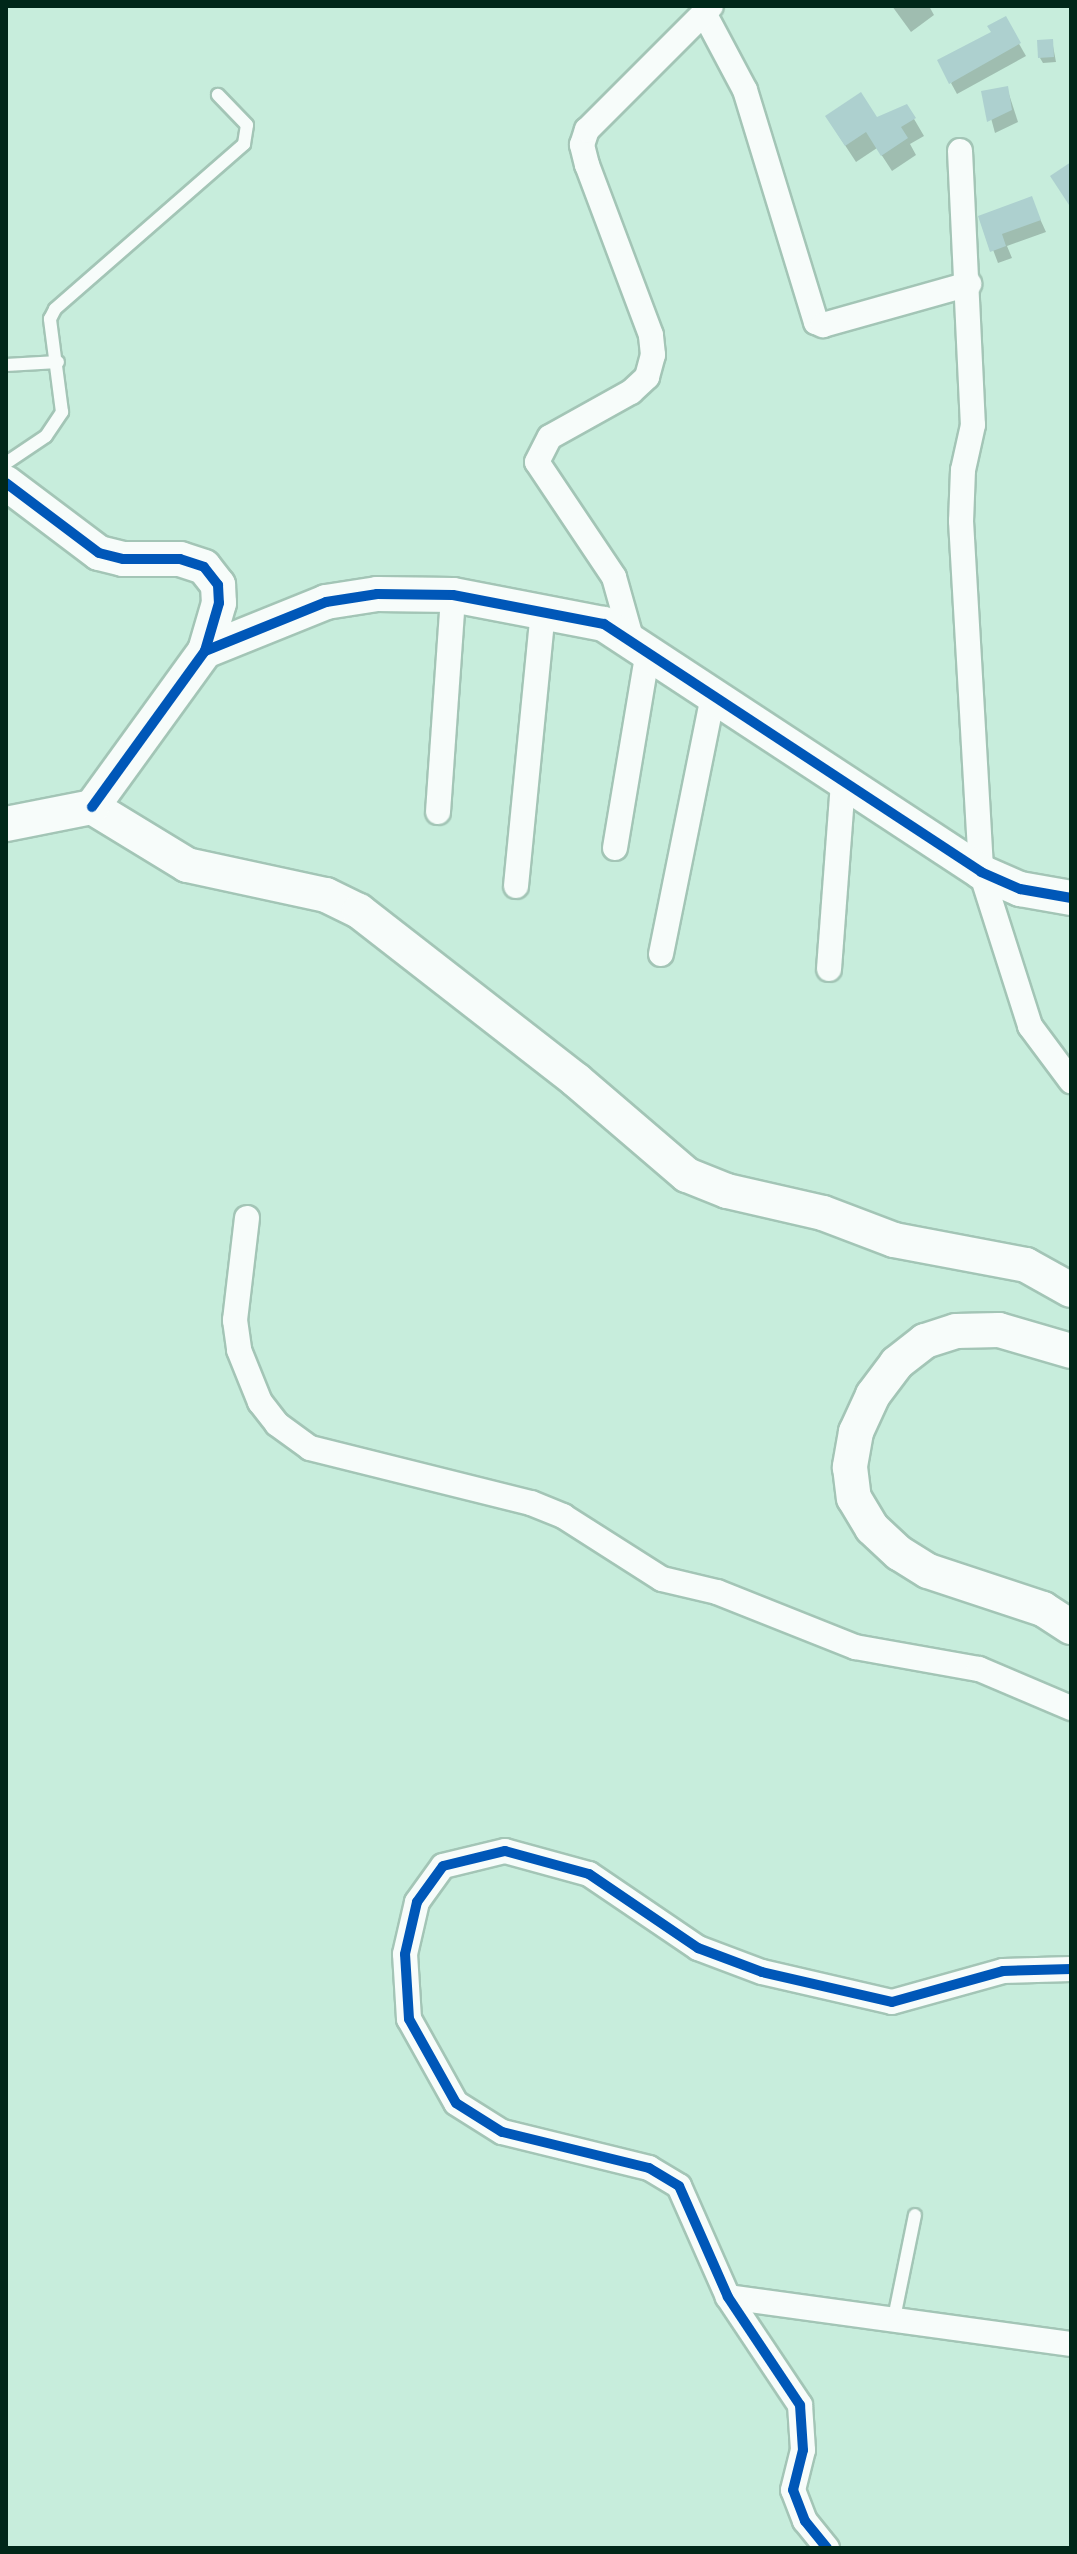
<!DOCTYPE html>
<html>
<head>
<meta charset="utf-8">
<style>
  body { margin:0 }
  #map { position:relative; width:1077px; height:2554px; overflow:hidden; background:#c7eddc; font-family:Figtree,sans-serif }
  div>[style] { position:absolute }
  .shadow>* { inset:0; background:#0003 }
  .building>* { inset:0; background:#add0cf }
  .roads { filter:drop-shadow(2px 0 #a3c5b6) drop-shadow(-2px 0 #a3c5b6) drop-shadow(0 2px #a3c5b6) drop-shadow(0 -2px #a3c5b6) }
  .lane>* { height:12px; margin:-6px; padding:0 6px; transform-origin:6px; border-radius:6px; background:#f7fcfa }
  .street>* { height:24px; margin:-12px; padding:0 12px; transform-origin:12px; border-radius:12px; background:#f7fcfa }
  .secondary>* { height:34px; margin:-17px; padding:0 17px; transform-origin:17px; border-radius:17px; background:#f7fcfa }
  .cycleway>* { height:10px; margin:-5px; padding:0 5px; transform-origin:5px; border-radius:5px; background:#0057b8 }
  span { translate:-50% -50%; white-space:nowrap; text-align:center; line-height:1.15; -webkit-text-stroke:6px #ecfdf5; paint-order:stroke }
  .frame { position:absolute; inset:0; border:8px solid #002719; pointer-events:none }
</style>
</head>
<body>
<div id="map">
  <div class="shadow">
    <div style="clip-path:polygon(929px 6px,934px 15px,911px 32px,892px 6px)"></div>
    <div style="clip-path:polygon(1005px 19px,1026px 56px,957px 94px,951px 83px)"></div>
    <div style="clip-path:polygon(1052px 41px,1056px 62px,1043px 63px,1040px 58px)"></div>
    <div style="clip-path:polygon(1007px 88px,1018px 122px,995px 133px,984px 92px)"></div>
    <div style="clip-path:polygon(907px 107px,924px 136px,910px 144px,916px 155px,892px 171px,877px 148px,856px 162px,837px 133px)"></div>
    <div style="clip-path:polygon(1031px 199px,1046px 232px,1007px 246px,1012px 258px,998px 263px,981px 218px)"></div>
  </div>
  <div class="building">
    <div style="clip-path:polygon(1006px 16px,1021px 43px,949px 84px,937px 60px,991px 32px,987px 26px)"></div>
    <div style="clip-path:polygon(1053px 39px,1054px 57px,1038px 58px,1037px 40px)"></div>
    <div style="clip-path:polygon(1008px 86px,1012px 110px,987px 122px,981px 91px)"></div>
    <div style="clip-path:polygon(861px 92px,877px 117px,907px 104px,916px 118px,901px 127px,908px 138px,881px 156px,866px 132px,845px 146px,825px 116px)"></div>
    <div style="clip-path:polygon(1071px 162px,1071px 208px,1050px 176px)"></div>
    <div style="clip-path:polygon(1032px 196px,1041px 220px,1002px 234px,1006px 246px,990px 252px,978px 216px)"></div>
  </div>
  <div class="roads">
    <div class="lane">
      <div style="left:6px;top:365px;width:52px;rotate:-3.3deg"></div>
      <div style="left:6px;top:463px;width:48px;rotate:-34deg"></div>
      <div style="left:46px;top:436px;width:29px;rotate:-56deg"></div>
      <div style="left:62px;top:412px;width:94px;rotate:-97.4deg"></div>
      <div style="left:50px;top:319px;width:11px;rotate:-63deg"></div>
      <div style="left:55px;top:309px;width:251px;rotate:-41.1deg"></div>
      <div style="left:244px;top:144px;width:19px;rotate:-81deg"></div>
      <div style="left:247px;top:125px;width:42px;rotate:-134deg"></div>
      <div style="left:894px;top:2318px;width:105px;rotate:-78.5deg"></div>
    </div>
    <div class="street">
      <div style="left:704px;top:13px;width:87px;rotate:62deg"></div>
      <div style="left:745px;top:90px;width:243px;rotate:73deg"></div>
      <div style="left:816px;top:322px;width:8px;rotate:23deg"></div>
      <div style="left:823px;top:325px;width:152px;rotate:-15.7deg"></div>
      <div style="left:960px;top:151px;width:274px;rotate:87.3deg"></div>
      <div style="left:973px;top:425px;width:46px;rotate:102.5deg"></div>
      <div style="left:963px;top:470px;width:51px;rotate:92.2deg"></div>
      <div style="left:961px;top:521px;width:352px;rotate:86.7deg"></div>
      <div style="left:981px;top:872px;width:162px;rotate:72.3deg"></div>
      <div style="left:1030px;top:1026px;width:69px;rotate:53.3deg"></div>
      <div style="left:632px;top:641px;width:66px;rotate:-105.7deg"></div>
      <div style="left:614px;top:577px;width:138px;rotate:-123.8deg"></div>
      <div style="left:537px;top:462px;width:28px;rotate:-63deg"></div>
      <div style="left:550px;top:437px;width:93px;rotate:-29.1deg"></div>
      <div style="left:631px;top:392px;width:22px;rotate:-43deg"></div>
      <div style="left:647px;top:377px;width:23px;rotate:-75deg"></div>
      <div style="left:653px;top:355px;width:20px;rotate:-96deg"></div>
      <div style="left:651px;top:335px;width:182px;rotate:-110.6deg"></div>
      <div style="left:587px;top:165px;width:21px;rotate:-104deg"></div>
      <div style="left:582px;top:145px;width:16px;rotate:-72deg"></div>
      <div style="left:587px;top:130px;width:175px;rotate:-45deg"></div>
      <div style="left:438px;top:812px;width:218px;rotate:-86deg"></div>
      <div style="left:615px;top:848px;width:200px;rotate:-80.5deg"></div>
      <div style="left:516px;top:886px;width:277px;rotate:-84.4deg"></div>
      <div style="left:661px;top:954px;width:264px;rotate:-78.6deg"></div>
      <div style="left:829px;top:969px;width:189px;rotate:-85.7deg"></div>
      <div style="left:247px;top:1218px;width:103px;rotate:96.7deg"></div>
      <div style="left:235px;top:1320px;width:30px;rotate:82deg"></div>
      <div style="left:239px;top:1350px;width:56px;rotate:68deg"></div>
      <div style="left:260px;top:1402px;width:28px;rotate:52deg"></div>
      <div style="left:277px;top:1424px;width:41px;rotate:36deg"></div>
      <div style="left:310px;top:1448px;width:228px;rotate:14deg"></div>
      <div style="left:531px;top:1503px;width:35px;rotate:22deg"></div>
      <div style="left:563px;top:1516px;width:117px;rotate:32.5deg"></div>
      <div style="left:662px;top:1579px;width:57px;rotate:13.3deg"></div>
      <div style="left:717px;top:1592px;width:149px;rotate:21.7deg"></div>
      <div style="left:855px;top:1647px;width:126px;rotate:10.1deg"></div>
      <div style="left:979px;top:1669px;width:100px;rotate:23deg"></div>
      <div style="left:728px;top:2297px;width:346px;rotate:7.8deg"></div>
      <div style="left:827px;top:2548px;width:35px;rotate:-129deg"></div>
      <div style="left:805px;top:2521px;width:33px;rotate:-111deg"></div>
      <div style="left:793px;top:2490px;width:41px;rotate:-76deg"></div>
      <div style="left:803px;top:2450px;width:45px;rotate:-93.8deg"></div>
      <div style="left:800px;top:2405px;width:130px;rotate:-123.7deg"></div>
      <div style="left:728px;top:2297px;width:121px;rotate:-113.8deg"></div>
      <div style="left:679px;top:2186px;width:35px;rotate:-149deg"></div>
      <div style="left:649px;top:2168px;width:151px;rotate:-166.2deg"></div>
      <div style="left:502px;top:2132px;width:54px;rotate:-147.8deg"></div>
      <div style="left:456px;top:2103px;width:96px;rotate:-119.2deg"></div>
      <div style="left:409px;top:2019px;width:65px;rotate:-93.5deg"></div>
      <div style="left:405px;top:1954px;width:53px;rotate:-77deg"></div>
      <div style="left:417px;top:1902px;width:44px;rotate:-54.2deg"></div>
      <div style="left:443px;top:1866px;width:64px;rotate:-13.6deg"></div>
      <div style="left:505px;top:1851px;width:87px;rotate:15.3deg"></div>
      <div style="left:589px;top:1874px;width:132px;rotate:34.2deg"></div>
      <div style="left:698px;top:1948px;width:68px;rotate:20.6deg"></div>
      <div style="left:762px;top:1972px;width:133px;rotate:13deg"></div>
      <div style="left:892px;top:2002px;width:115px;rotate:-15.6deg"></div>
      <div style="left:1003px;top:1971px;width:68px;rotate:-1.7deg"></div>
    </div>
    <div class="secondary">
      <div style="left:6px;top:483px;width:116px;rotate:37deg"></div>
      <div style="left:99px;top:553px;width:25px;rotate:14deg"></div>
      <div style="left:123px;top:559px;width:57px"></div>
      <div style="left:180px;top:559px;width:25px;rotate:18deg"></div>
      <div style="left:204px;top:567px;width:23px;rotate:52deg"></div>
      <div style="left:218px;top:585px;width:18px;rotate:87deg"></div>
      <div style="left:219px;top:603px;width:50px;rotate:106.3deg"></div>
      <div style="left:92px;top:807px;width:193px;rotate:-54.1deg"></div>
      <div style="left:205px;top:651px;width:131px;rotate:-22deg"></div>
      <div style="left:326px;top:602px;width:52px;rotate:-8.9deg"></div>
      <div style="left:377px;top:594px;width:76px;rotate:0.8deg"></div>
      <div style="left:453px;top:595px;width:154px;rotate:10.9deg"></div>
      <div style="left:604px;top:624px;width:451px;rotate:33.3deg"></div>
      <div style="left:981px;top:872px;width:43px;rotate:23.6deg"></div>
      <div style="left:1020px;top:889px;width:52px;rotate:10deg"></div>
      <div style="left:92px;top:807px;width:111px;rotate:31.4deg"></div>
      <div style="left:187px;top:865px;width:142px;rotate:12.2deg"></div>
      <div style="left:326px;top:895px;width:37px;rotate:26deg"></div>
      <div style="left:359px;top:911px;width:275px;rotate:37.9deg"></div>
      <div style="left:576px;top:1080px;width:146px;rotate:40.6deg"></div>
      <div style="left:687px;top:1175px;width:43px;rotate:21.8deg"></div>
      <div style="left:727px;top:1191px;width:98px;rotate:12.9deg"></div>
      <div style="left:823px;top:1213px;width:76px;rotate:20.8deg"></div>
      <div style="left:894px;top:1240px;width:134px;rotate:10.7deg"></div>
      <div style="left:1026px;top:1265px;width:51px;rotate:29.1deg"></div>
      <div style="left:6px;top:824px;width:88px;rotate:-11.2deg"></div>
      <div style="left:1071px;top:1351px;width:75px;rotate:-163.7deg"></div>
      <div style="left:999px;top:1330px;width:43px;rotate:178.7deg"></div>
      <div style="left:956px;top:1331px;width:33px;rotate:162deg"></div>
      <div style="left:925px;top:1341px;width:36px;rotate:142deg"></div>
      <div style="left:897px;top:1363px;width:40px;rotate:127deg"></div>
      <div style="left:873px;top:1395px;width:41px;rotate:114.7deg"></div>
      <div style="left:856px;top:1432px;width:36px;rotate:100deg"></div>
      <div style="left:850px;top:1467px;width:31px;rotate:83deg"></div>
      <div style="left:854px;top:1498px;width:35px;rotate:59deg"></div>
      <div style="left:872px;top:1528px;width:37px;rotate:43deg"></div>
      <div style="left:899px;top:1553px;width:34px;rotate:32deg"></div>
      <div style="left:928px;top:1571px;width:121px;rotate:18.3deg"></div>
      <div style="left:1043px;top:1609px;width:33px;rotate:33deg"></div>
    </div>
  </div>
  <div class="cycleway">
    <div style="left:6px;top:483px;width:116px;rotate:37deg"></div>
    <div style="left:99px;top:553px;width:25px;rotate:14deg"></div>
    <div style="left:123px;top:559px;width:57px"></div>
    <div style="left:180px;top:559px;width:25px;rotate:18deg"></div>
    <div style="left:204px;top:567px;width:23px;rotate:52deg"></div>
    <div style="left:218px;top:585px;width:18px;rotate:87deg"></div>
    <div style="left:219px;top:603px;width:50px;rotate:106.3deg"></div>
    <div style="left:92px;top:807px;width:193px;rotate:-54.1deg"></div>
    <div style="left:205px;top:651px;width:131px;rotate:-22deg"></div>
    <div style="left:326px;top:602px;width:52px;rotate:-8.9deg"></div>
    <div style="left:377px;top:594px;width:76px;rotate:0.8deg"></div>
    <div style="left:453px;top:595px;width:154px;rotate:10.9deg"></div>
    <div style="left:604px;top:624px;width:451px;rotate:33.3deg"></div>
    <div style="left:981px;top:872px;width:43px;rotate:23.6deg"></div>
    <div style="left:1020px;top:889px;width:52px;rotate:10deg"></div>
    <div style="left:827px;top:2548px;width:35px;rotate:-129deg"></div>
    <div style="left:805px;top:2521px;width:33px;rotate:-111deg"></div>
    <div style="left:793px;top:2490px;width:41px;rotate:-76deg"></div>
    <div style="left:803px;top:2450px;width:45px;rotate:-93.8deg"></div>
    <div style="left:800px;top:2405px;width:130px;rotate:-123.7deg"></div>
    <div style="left:728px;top:2297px;width:121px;rotate:-113.8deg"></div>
    <div style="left:679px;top:2186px;width:35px;rotate:-149deg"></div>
    <div style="left:649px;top:2168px;width:151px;rotate:-166.2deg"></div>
    <div style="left:502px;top:2132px;width:54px;rotate:-147.8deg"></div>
    <div style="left:456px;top:2103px;width:96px;rotate:-119.2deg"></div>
    <div style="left:409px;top:2019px;width:65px;rotate:-93.5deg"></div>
    <div style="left:405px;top:1954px;width:53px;rotate:-77deg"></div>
    <div style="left:417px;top:1902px;width:44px;rotate:-54.2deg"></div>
    <div style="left:443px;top:1866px;width:64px;rotate:-13.6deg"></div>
    <div style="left:505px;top:1851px;width:87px;rotate:15.3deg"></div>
    <div style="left:589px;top:1874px;width:132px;rotate:34.2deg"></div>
    <div style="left:698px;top:1948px;width:68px;rotate:20.6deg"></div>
    <div style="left:762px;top:1972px;width:133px;rotate:13deg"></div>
    <div style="left:892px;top:2002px;width:115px;rotate:-15.6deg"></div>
    <div style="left:1003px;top:1971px;width:68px;rotate:-1.7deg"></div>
  </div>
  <div class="frame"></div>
</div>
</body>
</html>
